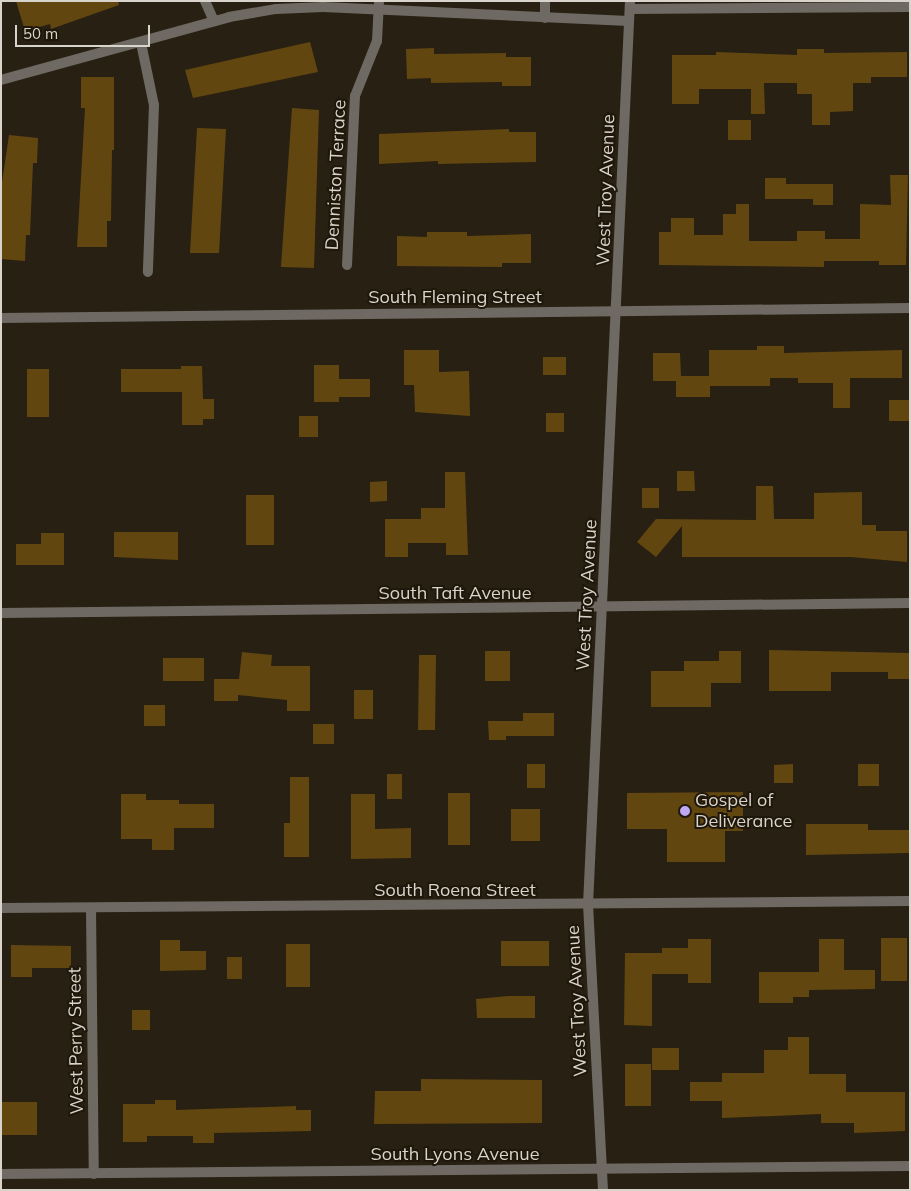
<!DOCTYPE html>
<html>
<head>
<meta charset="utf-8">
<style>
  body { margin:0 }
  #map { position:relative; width:911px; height:1191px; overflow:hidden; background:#282013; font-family:Mulish,sans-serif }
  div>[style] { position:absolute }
  .building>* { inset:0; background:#624610 }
  .minor>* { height:10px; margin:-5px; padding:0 5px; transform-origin:5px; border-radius:5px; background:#6e6a63 }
  .tertiary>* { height:10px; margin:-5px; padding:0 5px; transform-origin:5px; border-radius:5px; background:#6e6a63 }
  .dots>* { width:14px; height:14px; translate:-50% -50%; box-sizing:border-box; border:2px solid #1e170a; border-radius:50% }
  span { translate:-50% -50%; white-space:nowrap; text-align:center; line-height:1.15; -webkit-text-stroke:4px #1e170a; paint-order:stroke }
  .street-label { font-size:18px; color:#d8d3cb }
  .poi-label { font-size:18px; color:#d8d3cb }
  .left { translate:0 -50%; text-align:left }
  .frame { position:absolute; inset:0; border:2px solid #d8d3cb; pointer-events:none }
  .scale { position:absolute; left:15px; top:25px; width:135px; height:22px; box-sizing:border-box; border:2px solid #d8d3cb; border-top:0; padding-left:6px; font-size:15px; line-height:18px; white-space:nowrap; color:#d8d3cb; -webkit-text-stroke:4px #1e170a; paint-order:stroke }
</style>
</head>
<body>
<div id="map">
  <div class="building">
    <div style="clip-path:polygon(16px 1px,118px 1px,119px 5px,51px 29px,50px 24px,25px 31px)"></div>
    <div style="clip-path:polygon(310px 42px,318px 72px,193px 98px,185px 70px)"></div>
    <div style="clip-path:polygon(434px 48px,434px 54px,506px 53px,506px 57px,531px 57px,531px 86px,502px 86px,502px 82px,431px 83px,431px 78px,407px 79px,406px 49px)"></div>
    <div style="clip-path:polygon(797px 49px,824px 49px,824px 53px,907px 52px,907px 77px,871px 77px,871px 83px,853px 83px,853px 111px,830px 112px,830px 125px,812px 125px,812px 94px,797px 94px,797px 83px,764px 83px,765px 114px,751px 114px,751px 89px,699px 89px,699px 104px,672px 104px,672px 55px,716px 55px,716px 52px,797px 55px)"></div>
    <div style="clip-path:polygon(81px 77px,114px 77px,114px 150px,112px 150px,111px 221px,107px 221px,107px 247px,77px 247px,85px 108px,81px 108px)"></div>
    <div style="clip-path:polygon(292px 108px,319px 110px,314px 268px,281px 267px)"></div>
    <div style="clip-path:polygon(728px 120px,751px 120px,751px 140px,728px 140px)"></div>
    <div style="clip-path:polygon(197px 128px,226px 129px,219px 253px,190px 253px)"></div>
    <div style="clip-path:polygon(509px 129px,509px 132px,536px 132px,536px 162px,438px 164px,438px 161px,379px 164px,379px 134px)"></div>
    <div style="clip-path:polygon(9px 135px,38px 138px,37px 163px,33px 163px,30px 235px,26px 235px,25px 261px,1px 259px,1px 189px)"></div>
    <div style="clip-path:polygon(890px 175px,908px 175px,906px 265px,879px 265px,879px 261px,824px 261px,824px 267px,659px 265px,659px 232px,671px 232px,671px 218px,694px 218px,694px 235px,723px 235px,723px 214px,736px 214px,736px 204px,749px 204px,749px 241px,797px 241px,797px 231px,825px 231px,825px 239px,860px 239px,860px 204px,891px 205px)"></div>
    <div style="clip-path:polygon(765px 178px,786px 178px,786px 184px,833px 184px,833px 205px,813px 205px,813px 199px,765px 199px)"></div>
    <div style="clip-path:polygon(427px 232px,467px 232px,467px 236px,531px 234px,531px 263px,502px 263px,502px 267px,397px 266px,397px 236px,427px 237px)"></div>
    <div style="clip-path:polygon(757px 346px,784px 346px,784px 353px,902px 350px,902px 378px,850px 378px,850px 408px,833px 408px,833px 383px,798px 383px,798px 378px,770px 378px,770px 386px,710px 386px,710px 397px,676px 397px,676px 381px,653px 381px,653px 353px,680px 353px,681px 376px,709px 376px,709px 350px,757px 350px)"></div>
    <div style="clip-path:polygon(404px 350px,439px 350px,439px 372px,469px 371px,470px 416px,415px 412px,414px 385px,404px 385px)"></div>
    <div style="clip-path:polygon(543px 357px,566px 357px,566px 375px,543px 375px)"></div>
    <div style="clip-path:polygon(314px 365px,339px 365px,339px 379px,370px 379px,370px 397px,339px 397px,339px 402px,314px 402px)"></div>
    <div style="clip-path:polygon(181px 366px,202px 366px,203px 399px,214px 399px,214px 419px,203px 419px,203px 425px,182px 425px,182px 392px,121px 392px,121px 369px,181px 369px)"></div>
    <div style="clip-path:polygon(27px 369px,49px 369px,49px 417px,27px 417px)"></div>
    <div style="clip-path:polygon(889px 400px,910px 400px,910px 421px,889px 421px)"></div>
    <div style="clip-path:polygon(546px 413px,564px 413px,564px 432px,546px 432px)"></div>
    <div style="clip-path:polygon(299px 416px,318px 416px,318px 437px,299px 437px)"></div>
    <div style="clip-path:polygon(677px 471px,694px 471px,695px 491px,677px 491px)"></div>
    <div style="clip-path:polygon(445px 472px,465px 472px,468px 555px,446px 555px,446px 543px,408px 543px,408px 557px,385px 557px,385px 519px,421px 519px,421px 508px,445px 508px)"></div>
    <div style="clip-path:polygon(387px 481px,387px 501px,370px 502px,370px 482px)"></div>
    <div style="clip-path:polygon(756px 486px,773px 486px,774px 519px,814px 519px,814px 493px,862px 492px,862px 525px,876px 525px,876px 531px,907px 531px,907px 562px,851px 557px,682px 557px,682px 526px,656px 557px,637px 542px,656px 519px,756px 520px)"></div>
    <div style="clip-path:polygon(642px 488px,659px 488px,659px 508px,642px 508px)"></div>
    <div style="clip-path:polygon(246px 495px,274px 495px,274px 545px,246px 545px)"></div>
    <div style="clip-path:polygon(114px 532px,178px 532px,178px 560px,114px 557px)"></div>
    <div style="clip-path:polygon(41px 533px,64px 533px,64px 565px,16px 565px,16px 544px,41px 544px)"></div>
    <div style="clip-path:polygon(769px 650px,910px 653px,910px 679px,888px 679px,888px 672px,831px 672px,831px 691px,769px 691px)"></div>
    <div style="clip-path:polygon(485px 651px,510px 651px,510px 681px,485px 681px)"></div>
    <div style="clip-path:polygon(719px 651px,741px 651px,741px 683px,711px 683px,711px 707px,651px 707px,651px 671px,684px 671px,684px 661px,719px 661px)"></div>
    <div style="clip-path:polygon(242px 652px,272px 655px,271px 666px,310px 666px,310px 711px,287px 711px,287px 700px,238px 695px,238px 701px,214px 701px,214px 679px,239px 679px)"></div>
    <div style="clip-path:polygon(419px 655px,436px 655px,435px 730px,418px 730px)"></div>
    <div style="clip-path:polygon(163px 658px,204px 658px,204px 681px,163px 681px)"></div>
    <div style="clip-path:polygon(354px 690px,373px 690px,373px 719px,354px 719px)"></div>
    <div style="clip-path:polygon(144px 705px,165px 705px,165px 726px,144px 726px)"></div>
    <div style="clip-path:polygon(523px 713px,554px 713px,554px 736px,506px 736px,506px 740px,489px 740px,488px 721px,523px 721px)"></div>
    <div style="clip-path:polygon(313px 724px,334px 724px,334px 744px,313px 744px)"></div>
    <div style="clip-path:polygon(527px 764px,545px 764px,545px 788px,527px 788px)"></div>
    <div style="clip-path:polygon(793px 764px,793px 783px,774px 783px,774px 765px)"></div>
    <div style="clip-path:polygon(858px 764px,879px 764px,879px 786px,858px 786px)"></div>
    <div style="clip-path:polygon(387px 774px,402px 774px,402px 799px,387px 799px)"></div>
    <div style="clip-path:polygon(290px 777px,309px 777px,309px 857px,284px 857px,284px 823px,290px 823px)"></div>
    <div style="clip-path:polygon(743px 792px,743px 831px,725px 831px,725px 862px,667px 862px,667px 829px,627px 829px,627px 793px)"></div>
    <div style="clip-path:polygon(448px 793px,470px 793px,470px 845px,448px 845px)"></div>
    <div style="clip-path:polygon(121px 794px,146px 794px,146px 800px,179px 800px,179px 804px,214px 804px,214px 828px,174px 828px,174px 850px,152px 850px,152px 839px,121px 839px)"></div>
    <div style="clip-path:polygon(351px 794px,375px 794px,375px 829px,411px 828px,411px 858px,351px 859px)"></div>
    <div style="clip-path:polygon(511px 809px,540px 809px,540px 841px,511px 841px)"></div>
    <div style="clip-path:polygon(806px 824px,868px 824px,868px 830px,910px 830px,910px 853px,806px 855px)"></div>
    <div style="clip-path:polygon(881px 938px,907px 938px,907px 981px,881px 981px)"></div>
    <div style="clip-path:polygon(688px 939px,711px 939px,711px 983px,688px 983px,688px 974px,652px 974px,652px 1026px,624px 1025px,625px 953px,662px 953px,662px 948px,688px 948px)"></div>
    <div style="clip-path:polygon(819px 939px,844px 939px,844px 970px,875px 970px,875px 989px,809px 990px,809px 997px,793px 997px,793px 1003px,759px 1003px,759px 972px,819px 972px)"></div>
    <div style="clip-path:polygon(160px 940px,180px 940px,180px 951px,206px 951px,206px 970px,160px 971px)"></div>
    <div style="clip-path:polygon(501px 941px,549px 941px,549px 966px,501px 966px)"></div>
    <div style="clip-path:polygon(286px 944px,310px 944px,310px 987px,286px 987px)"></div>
    <div style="clip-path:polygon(11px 945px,71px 946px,71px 968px,32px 968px,32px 977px,11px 977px)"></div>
    <div style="clip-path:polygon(227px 957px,242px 957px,242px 979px,227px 979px)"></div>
    <div style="clip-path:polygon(509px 996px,535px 996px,535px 1018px,477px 1018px,476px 999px)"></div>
    <div style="clip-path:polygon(132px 1010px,150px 1010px,150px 1030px,132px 1030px)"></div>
    <div style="clip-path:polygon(788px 1037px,809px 1037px,809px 1074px,846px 1074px,846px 1092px,905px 1092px,905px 1131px,854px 1133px,854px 1123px,821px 1123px,821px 1114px,722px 1118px,722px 1101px,690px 1101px,690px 1082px,722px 1082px,722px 1073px,764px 1073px,764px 1050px,788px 1050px)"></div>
    <div style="clip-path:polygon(652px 1048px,679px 1048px,679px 1070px,652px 1070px)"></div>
    <div style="clip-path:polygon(625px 1064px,651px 1064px,651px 1106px,625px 1106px)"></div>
    <div style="clip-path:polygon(421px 1079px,542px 1080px,542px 1123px,374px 1124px,375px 1091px,421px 1091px)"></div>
    <div style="clip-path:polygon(155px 1100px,176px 1100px,176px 1110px,296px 1106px,296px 1110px,311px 1110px,311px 1131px,214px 1133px,214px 1143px,193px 1143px,193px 1136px,147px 1136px,147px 1142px,123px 1142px,123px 1104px,155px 1104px)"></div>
    <div style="clip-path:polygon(1px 1102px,37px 1102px,37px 1135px,1px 1135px)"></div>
  </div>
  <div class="minor">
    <div style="left:205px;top:1px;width:22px;rotate:66deg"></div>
    <div style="left:630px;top:9px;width:280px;rotate:-0.4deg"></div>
    <div style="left:545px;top:18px;width:17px;rotate:-90deg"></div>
    <div style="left:141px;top:43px;width:63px;rotate:78.2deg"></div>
    <div style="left:154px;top:105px;width:167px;rotate:92.1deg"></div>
    <div style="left:1px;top:80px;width:237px;rotate:-15.4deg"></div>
    <div style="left:229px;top:17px;width:48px;rotate:-9.7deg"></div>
    <div style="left:276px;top:9px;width:47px;rotate:-2.4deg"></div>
    <div style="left:323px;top:7px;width:306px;rotate:2.6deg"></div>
    <div style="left:347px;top:265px;width:169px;rotate:-87.3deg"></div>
    <div style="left:355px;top:96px;width:59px;rotate:-68.2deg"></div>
    <div style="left:377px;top:41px;width:40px;rotate:-87.1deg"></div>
    <div style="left:1px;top:318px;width:909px;rotate:-0.63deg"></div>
    <div style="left:1px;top:613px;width:909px;rotate:-0.63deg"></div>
    <div style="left:1px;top:908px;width:909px;rotate:-0.44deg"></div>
    <div style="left:91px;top:908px;width:266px;rotate:89.4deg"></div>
    <div style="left:1px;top:1174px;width:909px;rotate:-0.5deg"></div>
  </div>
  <div class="tertiary">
    <div style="left:603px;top:1190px;width:285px;rotate:-93deg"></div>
    <div style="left:588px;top:905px;width:905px;rotate:-87.34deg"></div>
  </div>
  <div class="dots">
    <div style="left:685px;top:811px;background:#bfa9f4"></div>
  </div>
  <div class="street-label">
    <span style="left:336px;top:175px;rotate:-87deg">Denniston Terrace</span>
    <span style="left:606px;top:190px;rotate:-88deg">West Troy Avenue</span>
    <span style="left:455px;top:297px">South Fleming Street</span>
    <span style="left:455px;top:593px">South Taft Avenue</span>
    <span style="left:587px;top:595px;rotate:-87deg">West Troy Avenue</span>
    <span style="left:455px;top:890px">South Roena Street</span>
    <span style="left:577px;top:1001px;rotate:-93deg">West Troy Avenue</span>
    <span style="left:76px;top:1041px;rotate:-91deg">West Perry Street</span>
    <span style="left:455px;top:1154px">South Lyons Avenue</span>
  </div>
  <div class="poi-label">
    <span class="left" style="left:695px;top:811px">Gospel of<br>Deliverance</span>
  </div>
  <div class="frame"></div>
  <div class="scale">50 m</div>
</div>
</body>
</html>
